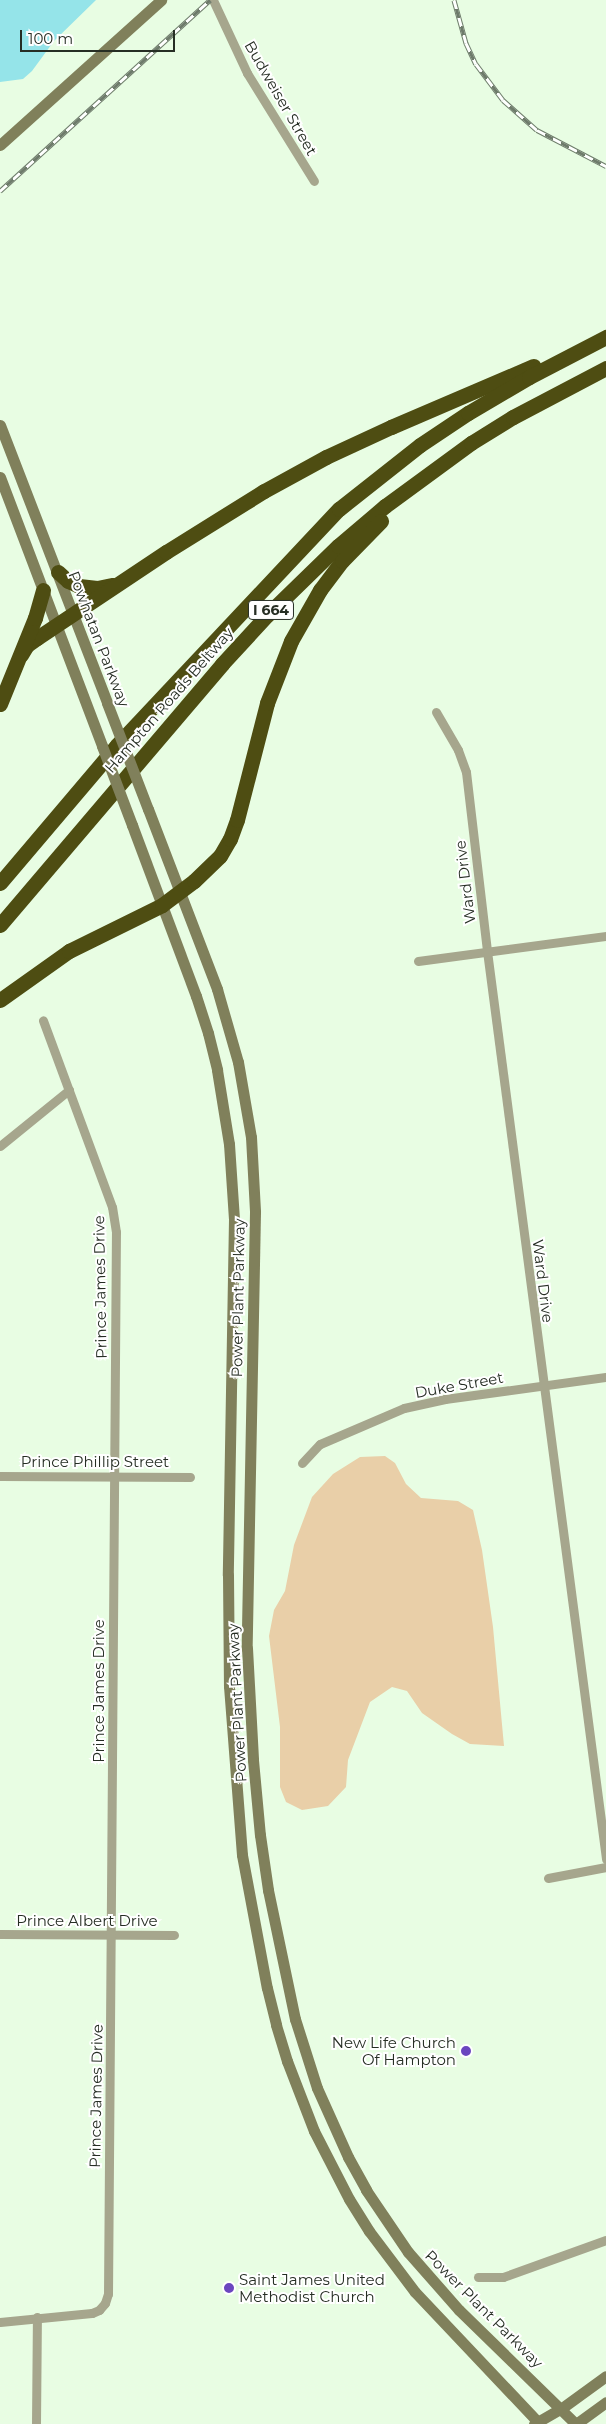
<!DOCTYPE html>
<html>
<head>
<meta charset="utf-8">
<style>
  body { margin:0 }
  #map { position:relative; width:606px; height:2424px; overflow:hidden; background:#e8fde3; font-family:Montserrat,sans-serif }
  div>[style] { position:absolute }
  .green>* { inset:0; background:#e9cfa8 }
  .water>* { inset:0; background:#95e4e9 }
  .minor>* { height:9px; margin:-4.5px; padding:0 4.5px; transform-origin:4.5px; border-radius:4.5px; background:#a6a68d }
  .secondary>* { height:11px; margin:-5.5px; padding:0 5.5px; transform-origin:5.5px; border-radius:5.5px; background:#80805b }
  .motorway>* { height:15px; margin:-7.5px; padding:0 7.5px; transform-origin:7.5px; border-radius:7.5px; background:#4e4d12 }
  .rail>* { height:5px; margin-top:-2.5px; transform-origin:0; background:repeating-linear-gradient(90deg,#fff 0 9px,#6e7b6b 0 18px); box-sizing:border-box; border-block:1px solid #6e7b6b }
  .secondary-bridge>* { height:11px; margin:-5.5px; padding:0 5.5px; transform-origin:5.5px; border-radius:5.5px; background:#80805b }
  .dots>* { width:14px; height:14px; translate:-50% -50%; box-sizing:border-box; border:2px solid #fff; border-radius:50% }
  span { translate:-50% -50%; white-space:nowrap; text-align:center; line-height:1.15; -webkit-text-stroke:4px #fff; paint-order:stroke }
  .shield-label span { padding:1px 4px; background:#fff; border:1px solid; border-radius:4px; -webkit-text-stroke-width:0 }
  .shield-label { font-size:14px; color:#262e24; font-weight:700 }
  .street-label { font-size:15px; color:#262e24 }
  .poi-label { font-size:15px; color:#262e24 }
  .right { translate:-100% -50%; text-align:right }
  .left { translate:0 -50%; text-align:left }
  .scale { position:absolute; left:20px; top:30px; width:155px; height:22px; box-sizing:border-box; border:2px solid #262e24; border-top:0; padding-left:6px; font-size:15px; line-height:18px; white-space:nowrap; color:#262e24; -webkit-text-stroke:4px #fff; paint-order:stroke }
</style>
</head>
<body>
<div id="map">
  <div class="green">
    <div style="clip-path:polygon(385px 1456px,395px 1463px,406px 1484px,421px 1498px,458px 1501px,473px 1510px,482px 1550px,493px 1627px,504px 1746px,470px 1744px,452px 1734px,422px 1713px,407px 1691px,392px 1687px,370px 1702px,348px 1760px,346px 1787px,328px 1806px,302px 1810px,286px 1802px,280px 1787px,280px 1727px,269px 1636px,274px 1610px,285px 1591px,294px 1545px,312px 1497px,333px 1474px,360px 1457px)"></div>
  </div>
  <div class="water">
    <div style="clip-path:polygon(0 0,96px 0,54px 41px,32px 71px,23px 79px,0 82px)"></div>
  </div>
  <div class="minor">
    <div style="left:213px;top:0;width:81px;rotate:65deg"></div>
    <div style="left:247px;top:73px;width:127px;rotate:58.2deg"></div>
    <div style="left:436px;top:712px;width:44px;rotate:59.9deg"></div>
    <div style="left:458px;top:750px;width:23px;rotate:70deg"></div>
    <div style="left:466px;top:772px;width:180px;rotate:83.3deg"></div>
    <div style="left:487px;top:951px;width:916px;rotate:82.53deg"></div>
    <div style="left:418px;top:961px;width:190px;rotate:-7.6deg"></div>
    <div style="left:0;top:1146px;width:89px;rotate:-39.1deg"></div>
    <div style="left:302px;top:1463px;width:26px;rotate:-47deg"></div>
    <div style="left:320px;top:1444px;width:91px;rotate:-23.2deg"></div>
    <div style="left:404px;top:1408px;width:42px;rotate:-12.4deg"></div>
    <div style="left:445px;top:1399px;width:162px;rotate:-7.8deg"></div>
    <div style="left:0;top:1476px;width:190px;rotate:0.3deg"></div>
    <div style="left:548px;top:1878px;width:59px;rotate:-10.7deg"></div>
    <div style="left:0;top:1934px;width:174px;rotate:0.3deg"></div>
    <div style="left:478px;top:2277px;width:25px"></div>
    <div style="left:503px;top:2277px;width:109px;rotate:-19.8deg"></div>
    <div style="left:0;top:2322px;width:92px;rotate:-5.6deg"></div>
    <div style="left:92px;top:2313px;width:8px;rotate:-23deg"></div>
    <div style="left:99px;top:2310px;width:9px;rotate:-49deg"></div>
    <div style="left:105px;top:2303px;width:9px;rotate:-72deg"></div>
    <div style="left:108px;top:2294px;width:1062px;rotate:-89.57deg"></div>
    <div style="left:116px;top:1232px;width:25px;rotate:-99deg"></div>
    <div style="left:112px;top:1207px;width:199px;rotate:-110.3deg"></div>
    <div style="left:36px;top:2424px;width:107px;rotate:-89.5deg"></div>
  </div>
  <div class="secondary">
    <div style="left:0;top:145px;width:217px;rotate:-42deg"></div>
    <div style="left:0;top:425px;width:298px;rotate:68.9deg"></div>
    <div style="left:0;top:477px;width:288px;rotate:69.2deg"></div>
    <div style="left:148px;top:809px;width:193px;rotate:69deg"></div>
    <div style="left:217px;top:989px;width:76px;rotate:74deg"></div>
    <div style="left:238px;top:1062px;width:76px;rotate:80.2deg"></div>
    <div style="left:251px;top:1137px;width:75px;rotate:86.9deg"></div>
    <div style="left:255px;top:1212px;width:436px;rotate:91.1deg"></div>
    <div style="left:247px;top:1648px;width:112px;rotate:86.9deg"></div>
    <div style="left:253px;top:1760px;width:75px;rotate:84.7deg"></div>
    <div style="left:260px;top:1835px;width:56px;rotate:81.7deg"></div>
    <div style="left:268px;top:1890px;width:132px;rotate:78.2deg"></div>
    <div style="left:295px;top:2019px;width:72px;rotate:72.3deg"></div>
    <div style="left:317px;top:2088px;width:76px;rotate:65.8deg"></div>
    <div style="left:348px;top:2157px;width:38px;rotate:61deg"></div>
    <div style="left:366px;top:2190px;width:75px;rotate:55.9deg"></div>
    <div style="left:408px;top:2252px;width:77px;rotate:48.7deg"></div>
    <div style="left:459px;top:2310px;width:163px;rotate:44.3deg"></div>
    <div style="left:132px;top:825px;width:183px;rotate:69.5deg"></div>
    <div style="left:196px;top:996px;width:39px;rotate:72deg"></div>
    <div style="left:208px;top:1033px;width:38px;rotate:76deg"></div>
    <div style="left:217px;top:1070px;width:75px;rotate:80.8deg"></div>
    <div style="left:229px;top:1144px;width:75px;rotate:86.2deg"></div>
    <div style="left:234px;top:1219px;width:356px;rotate:91deg"></div>
    <div style="left:228px;top:1575px;width:111px;rotate:89.5deg"></div>
    <div style="left:229px;top:1686px;width:169px;rotate:85.6deg"></div>
    <div style="left:242px;top:1855px;width:135px;rotate:79.4deg"></div>
    <div style="left:267px;top:1988px;width:38px;rotate:76deg"></div>
    <div style="left:276px;top:2025px;width:38px;rotate:73deg"></div>
    <div style="left:287px;top:2061px;width:75px;rotate:68.9deg"></div>
    <div style="left:314px;top:2131px;width:76px;rotate:62.8deg"></div>
    <div style="left:349px;top:2199px;width:38px;rotate:58deg"></div>
    <div style="left:369px;top:2231px;width:76px;rotate:53deg"></div>
    <div style="left:415px;top:2292px;width:182px;rotate:46.6deg"></div>
    <div style="left:534px;top:2424px;width:32px;rotate:-30deg"></div>
    <div style="left:562px;top:2408px;width:54px;rotate:-36deg"></div>
    <div style="left:576px;top:2424px;width:37px;rotate:-36deg"></div>
  </div>
  <div class="motorway">
    <div style="left:58px;top:572px;width:13px;rotate:42deg"></div>
    <div style="left:68px;top:581px;width:12px;rotate:24deg"></div>
    <div style="left:79px;top:586px;width:18px;rotate:6deg"></div>
    <div style="left:97px;top:588px;width:16px;rotate:-11deg"></div>
    <div style="left:21px;top:655px;width:12px;rotate:-59deg"></div>
    <div style="left:27px;top:645px;width:12px;rotate:-35deg"></div>
    <div style="left:37px;top:638px;width:155px;rotate:-33.7deg"></div>
    <div style="left:166px;top:552px;width:115px;rotate:-31.9deg"></div>
    <div style="left:264px;top:491px;width:71px;rotate:-28.7deg"></div>
    <div style="left:326px;top:457px;width:72px;rotate:-24.8deg"></div>
    <div style="left:391px;top:427px;width:155px;rotate:-23.2deg"></div>
    <div style="left:0;top:704px;width:93px;rotate:-67.9deg"></div>
    <div style="left:35px;top:618px;width:29px;rotate:-74deg"></div>
    <div style="left:0;top:883px;width:181px;rotate:-49.7deg"></div>
    <div style="left:117px;top:745px;width:324px;rotate:-46.8deg"></div>
    <div style="left:339px;top:509px;width:103px;rotate:-38.3deg"></div>
    <div style="left:420px;top:445px;width:58px;rotate:-33.7deg"></div>
    <div style="left:468px;top:413px;width:71px;rotate:-30.5deg"></div>
    <div style="left:529px;top:377px;width:87px;rotate:-27.5deg"></div>
    <div style="left:0;top:925px;width:343px;rotate:-49.6deg"></div>
    <div style="left:222px;top:664px;width:67px;rotate:-47.4deg"></div>
    <div style="left:267px;top:615px;width:99px;rotate:-44.2deg"></div>
    <div style="left:338px;top:546px;width:62px;rotate:-40.4deg"></div>
    <div style="left:385px;top:506px;width:107px;rotate:-36.2deg"></div>
    <div style="left:471px;top:443px;width:49px;rotate:-31.8deg"></div>
    <div style="left:513px;top:417px;width:105px;rotate:-27.8deg"></div>
    <div style="left:0;top:1000px;width:85px;rotate:-35.4deg"></div>
    <div style="left:69px;top:951px;width:104px;rotate:-26.3deg"></div>
    <div style="left:162px;top:905px;width:40px;rotate:-37deg"></div>
    <div style="left:194px;top:881px;width:36px;rotate:-44deg"></div>
    <div style="left:220px;top:856px;width:20px;rotate:-60deg"></div>
    <div style="left:230px;top:839px;width:20px;rotate:-70deg"></div>
    <div style="left:237px;top:820px;width:121px;rotate:-75.6deg"></div>
    <div style="left:267px;top:703px;width:66px;rotate:-68.8deg"></div>
    <div style="left:291px;top:641px;width:59px;rotate:-60.4deg"></div>
    <div style="left:320px;top:590px;width:36px;rotate:-53deg"></div>
    <div style="left:342px;top:561px;width:56px;rotate:-45.7deg"></div>
  </div>
  <div class="rail">
    <div style="left:454px;top:0;width:45px;rotate:74.4deg"></div>
    <div style="left:466px;top:43px;width:23px;rotate:65deg"></div>
    <div style="left:476px;top:64px;width:45px;rotate:53.1deg"></div>
    <div style="left:503px;top:100px;width:45px;rotate:41.4deg"></div>
    <div style="left:537px;top:130px;width:78px;rotate:27.6deg"></div>
    <div style="left:0;top:191px;width:284px;rotate:-42.3deg"></div>
  </div>
  <div class="secondary-bridge">
    <div style="left:107px;top:703px;width:114px;rotate:68.9deg"></div>
    <div style="left:102px;top:746px;width:85px;rotate:69.2deg"></div>
  </div>
  <div class="dots">
    <div style="left:466px;top:2051px;background:#6b46bf"></div>
    <div style="left:229px;top:2288px;background:#6b46bf"></div>
  </div>
  <div class="shield-label">
    <span style="left:271px;top:610px">I 664</span>
  </div>
  <div class="street-label">
    <span style="left:281px;top:98px;rotate:60deg">Budweiser Street</span>
    <span style="left:99px;top:639px;rotate:69deg">Powhatan Parkway</span>
    <span style="left:169px;top:700px;rotate:-49deg">Hampton Roads Beltway</span>
    <span style="left:465px;top:882px;rotate:-97deg">Ward Drive</span>
    <span style="left:543px;top:1281px;rotate:83deg">Ward Drive</span>
    <span style="left:100px;top:1287px;rotate:-91deg">Prince James Drive</span>
    <span style="left:238px;top:1298px;rotate:-89deg">Power Plant Parkway</span>
    <span style="left:459px;top:1385px;rotate:-10deg">Duke Street</span>
    <span style="left:95px;top:1462px">Prince Phillip Street</span>
    <span style="left:99px;top:1691px;rotate:-90deg">Prince James Drive</span>
    <span style="left:237px;top:1703px;rotate:-93deg">Power Plant Parkway</span>
    <span style="left:87px;top:1921px">Prince Albert Drive</span>
    <span style="left:96px;top:2096px;rotate:-89deg">Prince James Drive</span>
    <span style="left:484px;top:2309px;rotate:45deg">Power Plant Parkway</span>
  </div>
  <div class="poi-label">
    <span class="right" style="left:456px;top:2051px">New Life Church<br>Of Hampton</span>
    <span class="left" style="left:239px;top:2288px">Saint James United<br>Methodist Church</span>
  </div>
  <div class="scale">100 m</div>
</div>
</body>
</html>
